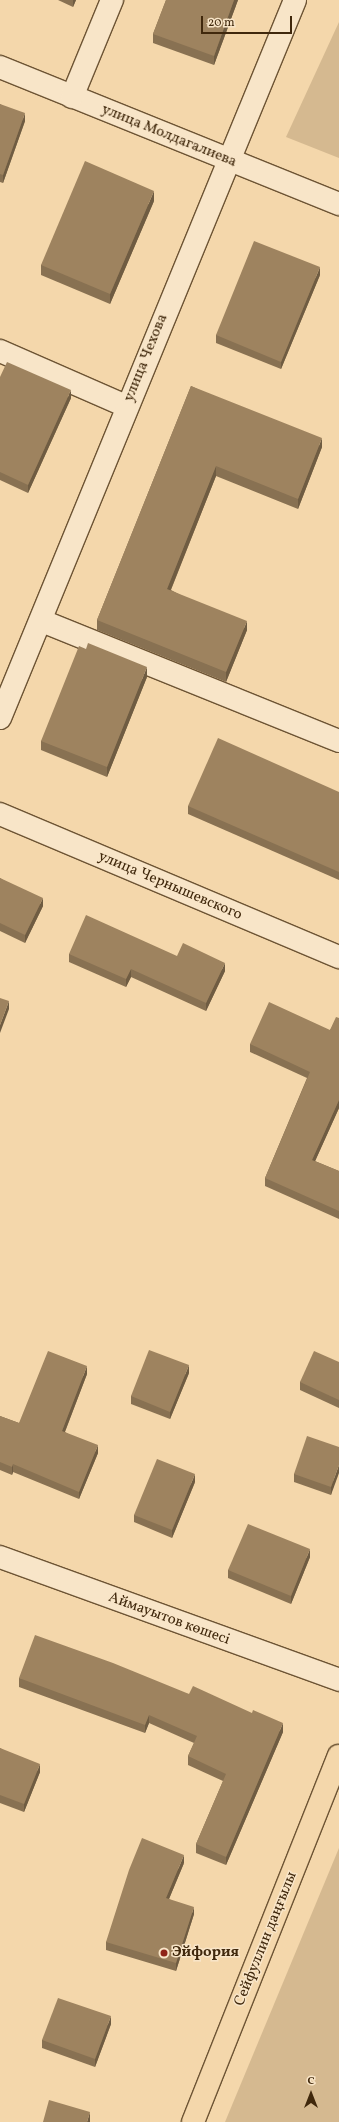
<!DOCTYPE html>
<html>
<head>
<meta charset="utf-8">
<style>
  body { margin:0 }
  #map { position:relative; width:339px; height:2122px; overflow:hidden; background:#f4d7ab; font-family:Vollkorn,serif }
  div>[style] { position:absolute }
  .green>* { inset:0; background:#d5b990 }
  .roads { filter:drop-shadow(1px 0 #6d5434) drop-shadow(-1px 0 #6d5434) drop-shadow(0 1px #6d5434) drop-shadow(0 -1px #6d5434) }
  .minor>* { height:22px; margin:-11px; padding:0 11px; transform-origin:11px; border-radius:11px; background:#f8e5c8 }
  .major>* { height:22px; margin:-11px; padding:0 11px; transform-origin:11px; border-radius:11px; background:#f4d7ab }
  .wall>* { inset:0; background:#887152 }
  .shaded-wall>* { inset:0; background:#6f5c42 }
  .building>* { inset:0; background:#9e835f }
  .dots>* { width:11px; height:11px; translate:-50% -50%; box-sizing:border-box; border:2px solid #f8e5c8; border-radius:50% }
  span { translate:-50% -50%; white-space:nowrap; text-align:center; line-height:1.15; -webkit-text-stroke:3px #f8e5c8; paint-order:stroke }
  .street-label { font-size:15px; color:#40280c }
  .poi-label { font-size:15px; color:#40280c; font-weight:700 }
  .left { translate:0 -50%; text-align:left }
  .north { position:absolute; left:291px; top:2074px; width:40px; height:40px; -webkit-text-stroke:3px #f8e5c8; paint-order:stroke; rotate:0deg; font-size:11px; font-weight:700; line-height:16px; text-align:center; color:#40280c }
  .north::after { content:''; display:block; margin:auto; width:14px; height:18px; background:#40280c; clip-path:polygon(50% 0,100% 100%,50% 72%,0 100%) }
  .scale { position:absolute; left:201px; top:16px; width:91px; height:18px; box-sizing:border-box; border:2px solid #40280c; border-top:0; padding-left:5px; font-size:12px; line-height:14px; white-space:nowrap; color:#40280c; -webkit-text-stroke:3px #f8e5c8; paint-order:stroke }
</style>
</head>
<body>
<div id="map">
  <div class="green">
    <div style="clip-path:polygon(339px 22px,339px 158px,286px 137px)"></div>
    <div style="clip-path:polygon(339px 1848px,339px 2122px,225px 2122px)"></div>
  </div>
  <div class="roads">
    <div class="minor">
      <div style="left:0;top:67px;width:366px;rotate:22deg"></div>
      <div style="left:72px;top:97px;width:105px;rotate:-67.6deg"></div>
      <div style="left:0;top:351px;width:137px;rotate:23.6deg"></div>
      <div style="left:42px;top:621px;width:320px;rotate:22deg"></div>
      <div style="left:0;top:718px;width:776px;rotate:-67.66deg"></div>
      <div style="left:0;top:814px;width:368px;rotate:22.9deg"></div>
      <div style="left:0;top:1557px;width:361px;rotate:19.9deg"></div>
    </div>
    <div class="major">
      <div style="left:193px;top:2122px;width:394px;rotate:-68.3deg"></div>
    </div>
  </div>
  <div class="wall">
    <div style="clip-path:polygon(58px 0,76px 0,73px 7px)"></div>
    <div style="clip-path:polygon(166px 0,238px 0,214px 65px,153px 43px,153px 34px)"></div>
    <div style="clip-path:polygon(0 104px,25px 121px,3px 183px,0 182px)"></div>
    <div style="clip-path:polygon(154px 201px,110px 304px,41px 275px,41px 265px)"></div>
    <div style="clip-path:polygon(320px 275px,281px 369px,216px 343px,216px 335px)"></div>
    <div style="clip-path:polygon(0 377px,71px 398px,28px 493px,0 480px)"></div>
    <div style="clip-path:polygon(191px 386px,322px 447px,298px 509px,216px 476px,171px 590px,247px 630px,226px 682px,97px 630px,97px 620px)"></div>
    <div style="clip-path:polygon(147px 677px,107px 777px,41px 750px,41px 741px)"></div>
    <div style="clip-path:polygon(339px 792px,339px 880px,188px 814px,188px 806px)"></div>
    <div style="clip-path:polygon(0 878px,43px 906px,25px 943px,0 931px)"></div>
    <div style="clip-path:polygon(69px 954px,177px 956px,225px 971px,206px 1011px,131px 977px,126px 987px,69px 962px)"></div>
    <div style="clip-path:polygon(339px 1018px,339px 1108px,315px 1161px,339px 1171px,339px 1219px,265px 1186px,265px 1178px,307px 1078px,250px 1052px,250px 1044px,330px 1030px)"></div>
    <div style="clip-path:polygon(339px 1362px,339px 1408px,300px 1390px,300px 1382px)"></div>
    <div style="clip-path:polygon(189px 1373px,170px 1419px,131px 1404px,131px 1396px)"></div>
    <div style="clip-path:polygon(87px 1374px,65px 1432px,98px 1453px,79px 1499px,13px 1472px,12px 1475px,0 1470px,0 1416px,19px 1423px)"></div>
    <div style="clip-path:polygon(339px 1447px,331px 1495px,294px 1482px,294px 1474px)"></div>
    <div style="clip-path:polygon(195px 1482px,172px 1538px,134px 1522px,134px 1515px)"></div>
    <div style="clip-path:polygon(310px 1557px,291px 1604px,228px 1578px,228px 1570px)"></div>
    <div style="clip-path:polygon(19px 1678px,189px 1694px,283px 1732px,226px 1865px,196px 1853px,196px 1844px,223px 1781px,188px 1765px,188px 1756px,194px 1743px,149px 1723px,145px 1733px,19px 1687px)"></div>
    <div style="clip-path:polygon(0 1748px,40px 1772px,24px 1812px,0 1803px)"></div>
    <div style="clip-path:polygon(184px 1863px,169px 1899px,194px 1914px,176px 1971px,106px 1950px,106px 1942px)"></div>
    <div style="clip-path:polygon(111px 2024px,95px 2067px,42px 2048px,42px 2040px)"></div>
  </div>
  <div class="shaded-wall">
    <div style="clip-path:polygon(73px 0,76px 0,73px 7px)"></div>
    <div style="clip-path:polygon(234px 0,238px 0,214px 65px,214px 56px)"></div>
    <div style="clip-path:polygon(25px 113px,25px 121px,3px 183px,3px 175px)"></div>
    <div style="clip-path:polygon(154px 191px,154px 201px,110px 304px,110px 294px)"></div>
    <div style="clip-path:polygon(320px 267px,320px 275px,281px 369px,281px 362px)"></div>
    <div style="clip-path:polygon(71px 390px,71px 398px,28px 493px,28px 485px)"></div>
    <div style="clip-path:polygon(322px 438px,322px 447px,298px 509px,298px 499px)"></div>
    <div style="clip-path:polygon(216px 466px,216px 476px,167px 599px,167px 589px)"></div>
    <div style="clip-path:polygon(247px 621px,247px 630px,226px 682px,226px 672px)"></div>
    <div style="clip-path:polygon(147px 667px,147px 677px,107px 777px,107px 767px)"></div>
    <div style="clip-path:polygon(43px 898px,43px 906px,25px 943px,25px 935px)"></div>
    <div style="clip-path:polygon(225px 963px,225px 971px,206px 1011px,206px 1003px)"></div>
    <div style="clip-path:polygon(131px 969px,131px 977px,126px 987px,126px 979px)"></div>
    <div style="clip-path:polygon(9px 1001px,9px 1009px,0 1033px,0 1025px)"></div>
    <div style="clip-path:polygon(339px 1100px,339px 1108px,312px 1168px,312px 1160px)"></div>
    <div style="clip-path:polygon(189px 1365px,189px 1373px,170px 1419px,170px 1412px)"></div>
    <div style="clip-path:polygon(87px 1366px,87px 1374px,62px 1439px,62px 1431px)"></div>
    <div style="clip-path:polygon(98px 1445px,98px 1453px,79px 1499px,79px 1492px)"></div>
    <div style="clip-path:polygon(13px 1464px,13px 1472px,12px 1475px,12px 1467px)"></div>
    <div style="clip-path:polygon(339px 1465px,339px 1473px,331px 1495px,331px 1487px)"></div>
    <div style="clip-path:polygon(195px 1474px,195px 1482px,172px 1538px,172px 1530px)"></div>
    <div style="clip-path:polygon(310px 1549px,310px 1557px,291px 1604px,291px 1596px)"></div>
    <div style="clip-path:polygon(149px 1715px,149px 1723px,145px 1733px,145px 1725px)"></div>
    <div style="clip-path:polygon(283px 1723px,283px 1732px,226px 1865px,226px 1857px)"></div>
    <div style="clip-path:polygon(40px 1764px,40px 1772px,24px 1812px,24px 1804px)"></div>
    <div style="clip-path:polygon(184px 1855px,184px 1863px,166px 1906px,166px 1898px)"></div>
    <div style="clip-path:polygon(194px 1907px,194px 1914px,176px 1971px,176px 1963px)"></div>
    <div style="clip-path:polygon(111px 2016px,111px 2024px,95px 2067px,95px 2059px)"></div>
    <div style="clip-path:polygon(90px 2112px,90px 2122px,87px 2122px)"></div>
  </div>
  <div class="building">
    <div style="clip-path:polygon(166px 0,234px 0,214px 56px,153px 34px)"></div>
    <div style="clip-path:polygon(0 104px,25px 113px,3px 175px,0 174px)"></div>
    <div style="clip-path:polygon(85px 161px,154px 191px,110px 294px,41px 265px)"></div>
    <div style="clip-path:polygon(254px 241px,320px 267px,281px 362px,216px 335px)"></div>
    <div style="clip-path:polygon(7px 362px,71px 390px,28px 485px,0 472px,0 377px)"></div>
    <div style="clip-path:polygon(191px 386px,322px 438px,298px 499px,216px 466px,167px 589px,247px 621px,226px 672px,97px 620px)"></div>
    <div style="clip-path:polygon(88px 643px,147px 667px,107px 767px,41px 741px,79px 646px,86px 649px)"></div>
    <div style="clip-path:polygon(218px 738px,339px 792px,339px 872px,188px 806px)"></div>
    <div style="clip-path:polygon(0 878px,43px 898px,25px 935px,0 923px)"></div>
    <div style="clip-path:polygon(86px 915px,177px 956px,183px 943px,225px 963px,206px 1003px,131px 969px,126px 979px,69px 954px)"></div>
    <div style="clip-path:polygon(0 998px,9px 1001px,0 1025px)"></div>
    <div style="clip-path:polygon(269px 1002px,330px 1030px,336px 1017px,339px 1018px,339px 1100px,312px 1160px,339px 1171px,339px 1211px,265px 1178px,310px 1072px,250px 1044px)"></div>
    <div style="clip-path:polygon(149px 1350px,189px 1365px,170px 1412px,131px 1396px)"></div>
    <div style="clip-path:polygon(48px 1351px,87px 1366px,62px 1431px,98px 1445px,79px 1492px,13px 1464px,12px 1467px,0 1462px,0 1416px,19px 1423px)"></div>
    <div style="clip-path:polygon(314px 1351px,339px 1362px,339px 1400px,300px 1382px)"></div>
    <div style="clip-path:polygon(307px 1436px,339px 1447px,339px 1465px,331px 1487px,294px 1474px)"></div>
    <div style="clip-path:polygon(157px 1459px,195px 1474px,172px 1530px,134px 1515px)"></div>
    <div style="clip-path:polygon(248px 1524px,310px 1549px,291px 1596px,228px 1570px)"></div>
    <div style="clip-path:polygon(35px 1635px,113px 1663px,189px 1694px,193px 1686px,252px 1713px,253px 1710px,283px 1723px,226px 1857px,196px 1844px,226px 1774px,188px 1756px,197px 1736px,149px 1715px,145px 1725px,19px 1678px)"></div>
    <div style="clip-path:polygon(0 1748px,40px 1764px,24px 1804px,0 1795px)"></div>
    <div style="clip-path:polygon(142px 1838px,184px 1855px,166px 1898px,194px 1907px,176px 1963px,106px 1942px,129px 1870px)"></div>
    <div style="clip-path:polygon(58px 1998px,111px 2016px,95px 2059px,42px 2040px)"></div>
    <div style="clip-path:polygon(49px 2100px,90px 2112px,87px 2122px,43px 2122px)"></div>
  </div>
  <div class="dots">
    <div style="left:164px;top:1953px;background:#8f2418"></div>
  </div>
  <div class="street-label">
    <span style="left:169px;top:136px;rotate:22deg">улица Молдагалиева</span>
    <span style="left:146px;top:358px;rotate:-68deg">улица Чехова</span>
    <span style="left:170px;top:886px;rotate:23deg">улица Чернышевского</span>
    <span style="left:169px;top:1619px;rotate:20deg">Аймауытов көшесі</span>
    <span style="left:266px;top:1939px;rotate:-68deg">Сейфуллин даңғылы</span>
  </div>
  <div class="poi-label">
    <span class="left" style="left:172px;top:1953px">Эйфория</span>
  </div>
  <div class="north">С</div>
  <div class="scale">20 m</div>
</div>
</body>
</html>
